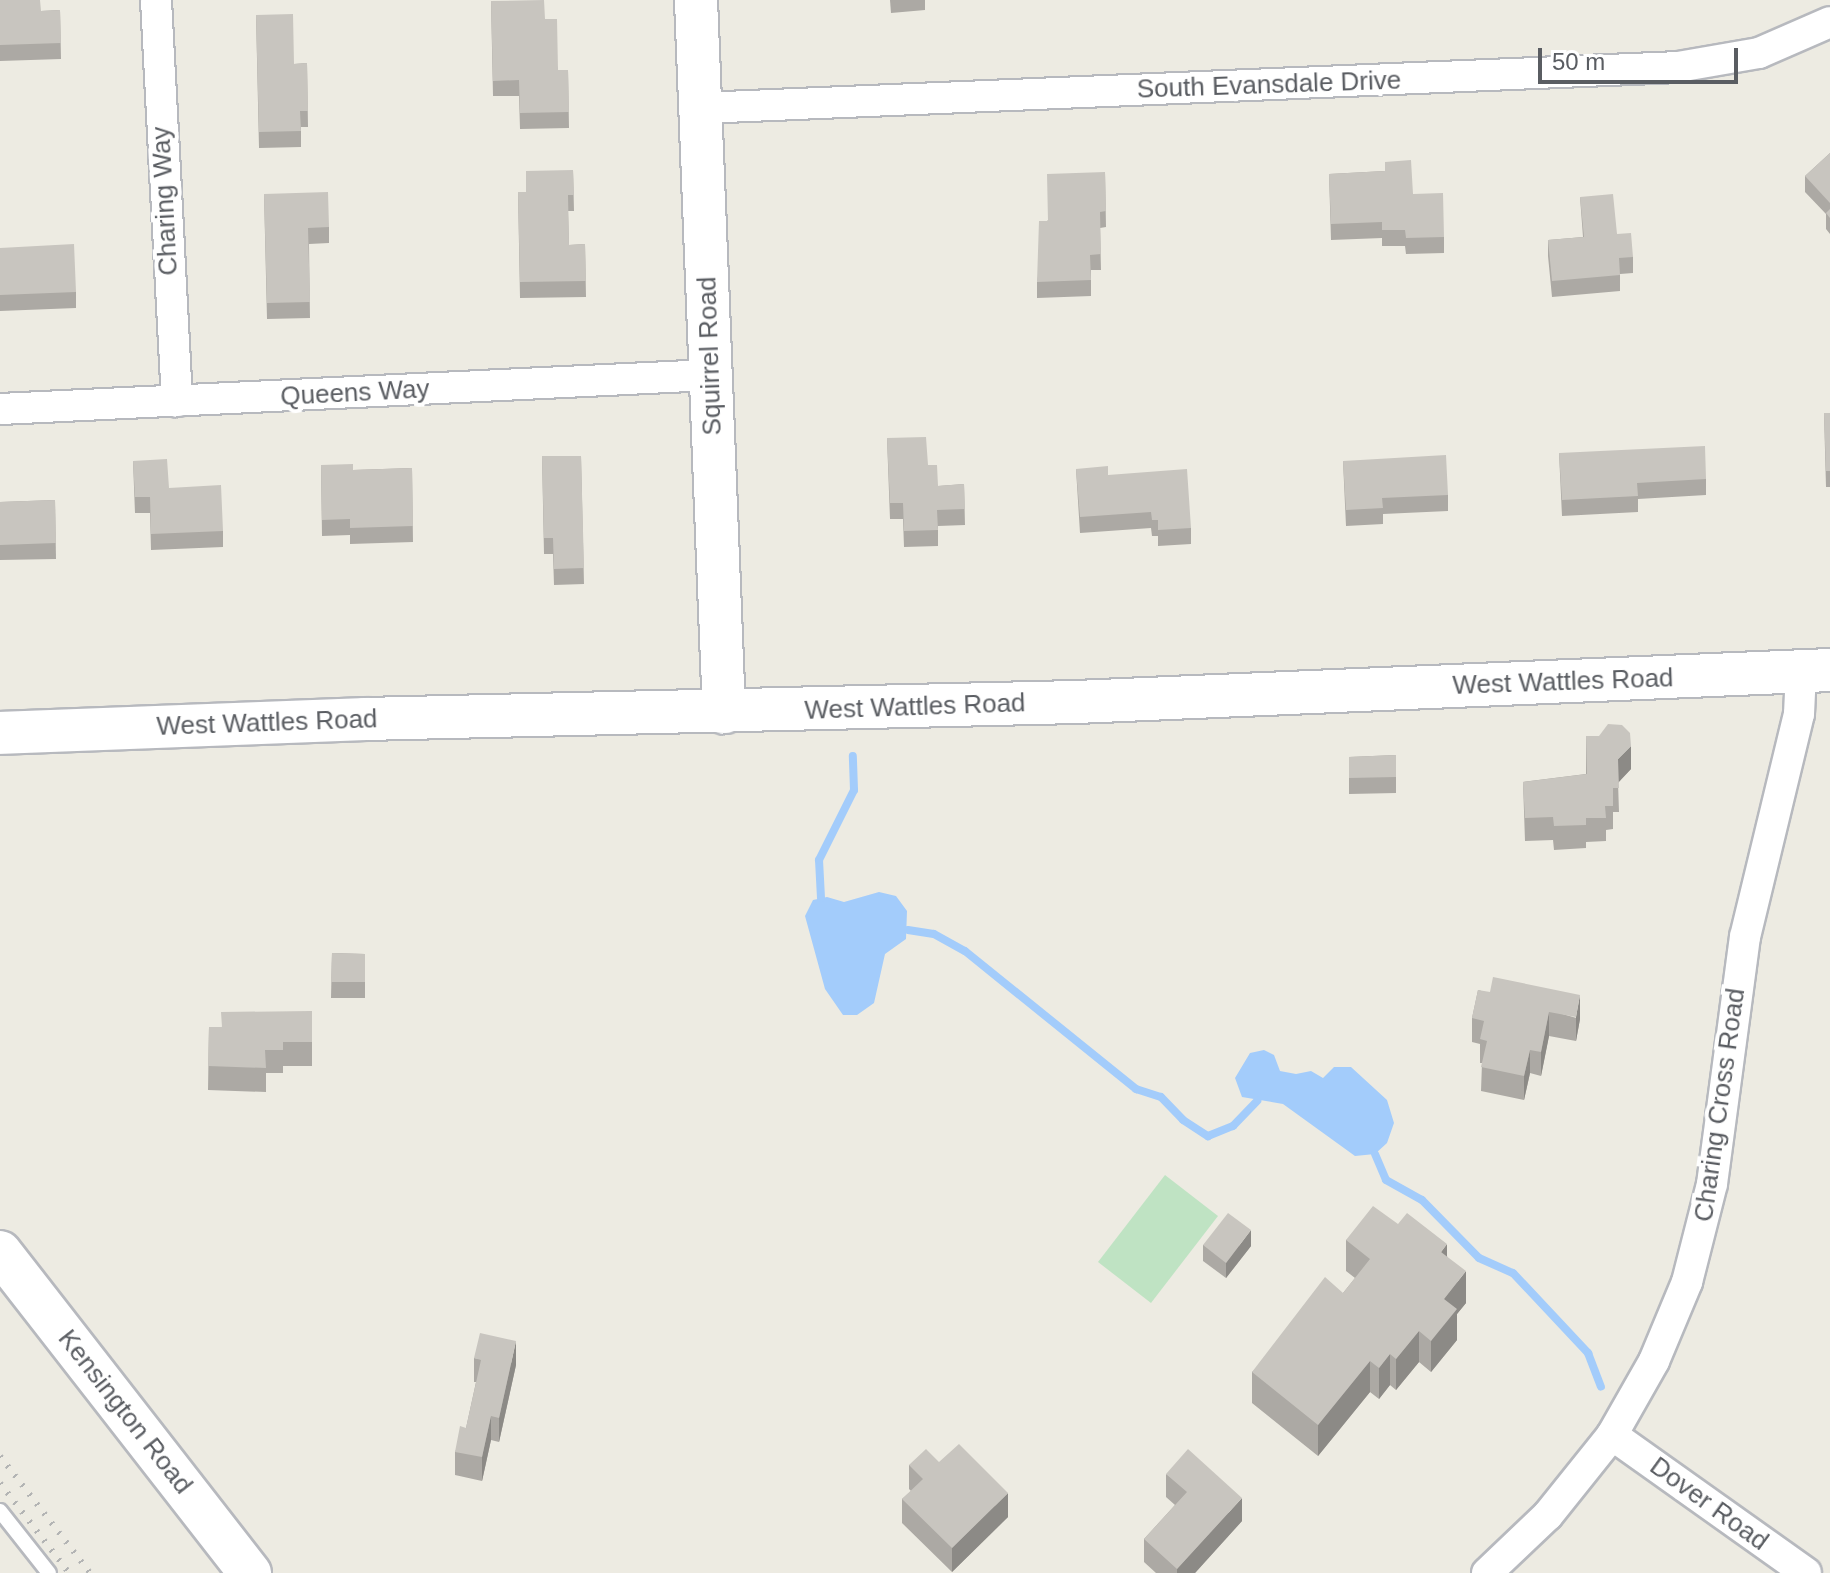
<!DOCTYPE html>
<html>
<head>
<meta charset="utf-8">
<style>
  body { margin:0 }
  #map { position:relative; width:1830px; height:1573px; overflow:hidden; background:#edebe2; font-family:Arial,sans-serif }
  div>[style] { position:absolute }
  .green>* { inset:0; background:#bfe3c3 }
  .water>* { inset:0; background:#a3ccfb }
  .stream>* { height:8px; margin:-4px; padding:0 4px; transform-origin:4px; border-radius:4px; background:#a3ccfb }
  .roads { filter:drop-shadow(2px 0 #b7b9be) drop-shadow(-2px 0 #b7b9be) drop-shadow(0 2px #b7b9be) drop-shadow(0 -2px #b7b9be) }
  .lane>* { height:14px; margin:-7px; padding:0 7px; transform-origin:7px; border-radius:7px; background:#fff }
  .street>* { height:30px; margin:-15px; padding:0 15px; transform-origin:15px; border-radius:15px; background:#fff }
  .secondary>* { height:42px; margin:-21px; padding:0 21px; transform-origin:21px; border-radius:21px; background:#fff }
  .rail>* { height:6px; margin-top:-3px; transform-origin:0; background:repeating-linear-gradient(90deg,#b3b4b4 0 2px,transparent 0 12px) }
  .wall>* { inset:0; background:#aca9a4 }
  .shaded-wall>* { inset:0; background:#8c8a86 }
  .building>* { inset:0; background:#c8c5bf }
  span { translate:-50% -50%; white-space:nowrap; text-align:center; line-height:1.15; -webkit-text-stroke:8px #fff; paint-order:stroke }
  .street-label { font-size:26px; color:#5a5d62 }
  .scale { position:absolute; left:1538px; top:48px; width:200px; height:36px; box-sizing:border-box; border:4px solid #5a5d62; border-top:0; padding-left:10px; font-size:24px; line-height:28px; white-space:nowrap; color:#5a5d62; -webkit-text-stroke:6px #fff; paint-order:stroke }
</style>
</head>
<body>
<div id="map">
  <div class="green">
    <div style="clip-path:polygon(1165px 1175px,1218px 1216px,1151px 1303px,1098px 1262px)"></div>
  </div>
  <div class="water">
    <div style="clip-path:polygon(879px 892px,896px 896px,907px 911px,906px 939px,885px 954px,874px 1003px,857px 1015px,843px 1015px,825px 989px,805px 916px,813px 900px,827px 897px,844px 902px)"></div>
    <div style="clip-path:polygon(1264px 1050px,1274px 1055px,1280px 1071px,1296px 1074px,1311px 1071px,1323px 1078px,1334px 1067px,1351px 1067px,1387px 1100px,1394px 1123px,1387px 1143px,1375px 1154px,1355px 1156px,1283px 1104px,1242px 1097px,1235px 1078px,1250px 1053px)"></div>
  </div>
  <div class="stream">
    <div style="left:821px;top:898px;width:38px;rotate:-93deg"></div>
    <div style="left:819px;top:860px;width:78px;rotate:-63.4deg"></div>
    <div style="left:854px;top:790px;width:34px;rotate:-92deg"></div>
    <div style="left:908px;top:930px;width:26px;rotate:9deg"></div>
    <div style="left:934px;top:934px;width:35px;rotate:29deg"></div>
    <div style="left:965px;top:951px;width:220px;rotate:38.9deg"></div>
    <div style="left:1136px;top:1089px;width:26px;rotate:18deg"></div>
    <div style="left:1161px;top:1097px;width:32px;rotate:46deg"></div>
    <div style="left:1183px;top:1120px;width:30px;rotate:33deg"></div>
    <div style="left:1208px;top:1136px;width:27px;rotate:-22deg"></div>
    <div style="left:1233px;top:1126px;width:35px;rotate:-46deg"></div>
    <div style="left:1375px;top:1154px;width:28px;rotate:67deg"></div>
    <div style="left:1386px;top:1180px;width:41px;rotate:29.1deg"></div>
    <div style="left:1422px;top:1200px;width:81px;rotate:45.5deg"></div>
    <div style="left:1479px;top:1258px;width:37px;rotate:24deg"></div>
    <div style="left:1513px;top:1273px;width:110px;rotate:46.8deg"></div>
    <div style="left:1588px;top:1353px;width:36px;rotate:69deg"></div>
  </div>
  <div class="roads">
    <div class="lane">
      <div style="left:0;top:1511px;width:79px;rotate:51.7deg"></div>
    </div>
    <div class="street">
      <div style="left:156px;top:0;width:402px;rotate:87deg"></div>
      <div style="left:701px;top:108px;width:978px;rotate:-2.4deg"></div>
      <div style="left:1678px;top:67px;width:82px;rotate:-9.8deg"></div>
      <div style="left:1759px;top:53px;width:77px;rotate:-23.6deg"></div>
      <div style="left:0;top:409px;width:712px;rotate:-2.74deg"></div>
      <div style="left:1612px;top:1435px;width:238px;rotate:35.4deg"></div>
      <div style="left:1487px;top:1573px;width:84px;rotate:-43.6deg"></div>
      <div style="left:1548px;top:1515px;width:102px;rotate:-51.3deg"></div>
      <div style="left:1612px;top:1435px;width:85px;rotate:-60.4deg"></div>
      <div style="left:1654px;top:1361px;width:86px;rotate:-67.3deg"></div>
      <div style="left:1687px;top:1282px;width:101px;rotate:-75.7deg"></div>
      <div style="left:1712px;top:1184px;width:249px;rotate:-82.4deg"></div>
      <div style="left:1745px;top:937px;width:229px;rotate:-76.4deg"></div>
      <div style="left:1799px;top:714px;width:42px;rotate:-87.3deg"></div>
    </div>
    <div class="secondary">
      <div style="left:696px;top:0;width:713px;rotate:87.75deg"></div>
      <div style="left:0;top:733px;width:365px;rotate:-2.2deg"></div>
      <div style="left:365px;top:719px;width:711px;rotate:-1.37deg"></div>
      <div style="left:1076px;top:702px;width:755px;rotate:-2.43deg"></div>
      <div style="left:0;top:1252px;width:407px;rotate:52.1deg"></div>
    </div>
  </div>
  <div class="rail">
    <div style="left:0;top:1456px;width:148px;rotate:52.4deg"></div>
    <div style="left:0;top:1483px;width:113px;rotate:52.5deg"></div>
  </div>
  <div class="wall">
    <div style="clip-path:polygon(0 0,41px 11px,60px 10px,61px 59px,0 61px)"></div>
    <div style="clip-path:polygon(890px 0,925px 0,925px 10px,891px 13px)"></div>
    <div style="clip-path:polygon(491px 1px,545px 19px,558px 70px,568px 70px,569px 128px,520px 129px,519px 96px,493px 96px)"></div>
    <div style="clip-path:polygon(256px 15px,294px 64px,307px 63px,308px 127px,301px 127px,301px 147px,259px 148px)"></div>
    <div style="clip-path:polygon(1830px 153px,1830px 234px,1826px 229px,1826px 214px,1805px 192px,1805px 176px)"></div>
    <div style="clip-path:polygon(1385px 162px,1413px 194px,1444px 237px,1444px 253px,1406px 254px,1405px 246px,1382px 246px,1382px 238px,1331px 240px,1329px 174px,1385px 171px)"></div>
    <div style="clip-path:polygon(573px 170px,574px 211px,568px 211px,569px 245px,585px 244px,586px 297px,520px 298px,518px 192px,526px 192px)"></div>
    <div style="clip-path:polygon(1105px 172px,1106px 227px,1100px 228px,1101px 270px,1091px 270px,1091px 296px,1037px 298px,1037px 282px,1047px 221px)"></div>
    <div style="clip-path:polygon(264px 194px,329px 227px,329px 243px,309px 244px,310px 318px,267px 319px)"></div>
    <div style="clip-path:polygon(1580px 197px,1617px 234px,1633px 257px,1633px 273px,1620px 274px,1620px 291px,1552px 297px,1548px 256px,1548px 240px,1583px 237px)"></div>
    <div style="clip-path:polygon(0 248px,76px 292px,76px 308px,0 311px)"></div>
    <div style="clip-path:polygon(1824px 413px,1830px 413px,1830px 487px,1826px 487px)"></div>
    <div style="clip-path:polygon(887px 438px,928px 465px,938px 486px,964px 484px,965px 525px,938px 526px,938px 546px,904px 547px,903px 519px,890px 519px)"></div>
    <div style="clip-path:polygon(1559px 453px,1706px 479px,1706px 495px,1638px 499px,1638px 512px,1562px 516px)"></div>
    <div style="clip-path:polygon(542px 456px,581px 456px,584px 584px,554px 585px,553px 554px,544px 554px)"></div>
    <div style="clip-path:polygon(133px 461px,223px 531px,223px 547px,151px 550px,150px 513px,135px 513px)"></div>
    <div style="clip-path:polygon(1343px 461px,1448px 495px,1448px 511px,1383px 514px,1383px 524px,1346px 526px)"></div>
    <div style="clip-path:polygon(321px 465px,353px 470px,412px 468px,413px 542px,350px 544px,350px 535px,322px 536px)"></div>
    <div style="clip-path:polygon(1076px 469px,1108px 475px,1191px 528px,1191px 544px,1158px 546px,1158px 536px,1152px 536px,1151px 528px,1080px 533px)"></div>
    <div style="clip-path:polygon(55px 500px,56px 559px,0 560px,0 502px)"></div>
    <div style="clip-path:polygon(1586px 736px,1631px 769px,1618px 782px,1619px 812px,1613px 812px,1613px 829px,1606px 830px,1606px 841px,1586px 842px,1586px 848px,1554px 850px,1553px 840px,1525px 841px,1523px 782px,1586px 774px)"></div>
    <div style="clip-path:polygon(1396px 755px,1396px 793px,1349px 794px,1349px 757px)"></div>
    <div style="clip-path:polygon(332px 953px,365px 954px,365px 998px,331px 998px)"></div>
    <div style="clip-path:polygon(1478px 990px,1580px 1019px,1576px 1041px,1549px 1036px,1541px 1076px,1530px 1073px,1524px 1100px,1481px 1091px,1482px 1063px,1480px 1063px,1480px 1044px,1472px 1042px,1472px 1018px)"></div>
    <div style="clip-path:polygon(312px 1011px,312px 1066px,283px 1066px,283px 1073px,266px 1073px,266px 1092px,208px 1090px,209px 1027px,221px 1027px)"></div>
    <div style="clip-path:polygon(1398px 1224px,1447px 1256px,1466px 1303px,1457px 1314px,1457px 1340px,1431px 1372px,1419px 1362px,1396px 1390px,1390px 1385px,1379px 1399px,1370px 1392px,1318px 1456px,1252px 1403px,1252px 1372px,1343px 1293px,1355px 1278px,1346px 1271px,1346px 1240px)"></div>
    <div style="clip-path:polygon(1203px 1245px,1251px 1246px,1226px 1278px,1203px 1261px)"></div>
    <div style="clip-path:polygon(474px 1358px,516px 1365px,499px 1442px,491px 1440px,482px 1481px,455px 1475px,455px 1452px,466px 1428px,476px 1382px,474px 1382px)"></div>
    <div style="clip-path:polygon(939px 1462px,1008px 1517px,952px 1572px,902px 1523px,902px 1499px,911px 1491px,909px 1489px,909px 1465px)"></div>
    <div style="clip-path:polygon(1166px 1474px,1242px 1521px,1195px 1573px,1156px 1573px,1144px 1562px,1144px 1539px,1175px 1505px,1166px 1497px)"></div>
  </div>
  <div class="shaded-wall">
    <div style="clip-path:polygon(1631px 746px,1631px 769px,1618px 783px,1618px 759px)"></div>
    <div style="clip-path:polygon(1580px 995px,1580px 1019px,1576px 1041px,1576px 1017px)"></div>
    <div style="clip-path:polygon(1549px 1012px,1549px 1036px,1541px 1076px,1541px 1052px)"></div>
    <div style="clip-path:polygon(1530px 1050px,1530px 1073px,1524px 1100px,1524px 1076px)"></div>
    <div style="clip-path:polygon(1251px 1230px,1251px 1246px,1226px 1278px,1226px 1263px)"></div>
    <div style="clip-path:polygon(1447px 1244px,1447px 1275px,1441px 1252px)"></div>
    <div style="clip-path:polygon(1466px 1271px,1466px 1303px,1457px 1314px,1457px 1340px,1431px 1372px,1431px 1341px,1444px 1299px)"></div>
    <div style="clip-path:polygon(1419px 1331px,1419px 1362px,1396px 1390px,1396px 1359px)"></div>
    <div style="clip-path:polygon(516px 1341px,516px 1365px,499px 1442px,499px 1418px)"></div>
    <div style="clip-path:polygon(1390px 1354px,1390px 1385px,1379px 1399px,1379px 1368px)"></div>
    <div style="clip-path:polygon(1370px 1361px,1370px 1392px,1318px 1456px,1318px 1425px)"></div>
    <div style="clip-path:polygon(491px 1416px,491px 1440px,482px 1481px,482px 1457px)"></div>
    <div style="clip-path:polygon(1008px 1493px,1008px 1517px,952px 1572px,952px 1548px)"></div>
    <div style="clip-path:polygon(1242px 1498px,1242px 1521px,1195px 1573px,1177px 1573px,1177px 1569px)"></div>
  </div>
  <div class="building">
    <div style="clip-path:polygon(0 0,40px 0,41px 11px,60px 10px,61px 43px,0 45px)"></div>
    <div style="clip-path:polygon(544px 0,545px 19px,557px 19px,558px 70px,568px 70px,569px 112px,520px 113px,519px 80px,493px 81px,491px 1px)"></div>
    <div style="clip-path:polygon(293px 14px,294px 64px,307px 63px,308px 111px,300px 111px,301px 131px,259px 132px,256px 15px)"></div>
    <div style="clip-path:polygon(1830px 153px,1830px 203px,1805px 176px)"></div>
    <div style="clip-path:polygon(1411px 160px,1413px 194px,1443px 193px,1444px 237px,1406px 238px,1405px 230px,1382px 230px,1382px 222px,1331px 224px,1329px 174px,1385px 171px,1385px 162px)"></div>
    <div style="clip-path:polygon(573px 170px,574px 195px,568px 195px,569px 245px,585px 244px,586px 281px,520px 282px,518px 192px,526px 192px,526px 171px)"></div>
    <div style="clip-path:polygon(1105px 172px,1106px 211px,1100px 212px,1101px 254px,1090px 255px,1091px 280px,1037px 282px,1039px 221px,1048px 221px,1047px 174px)"></div>
    <div style="clip-path:polygon(328px 192px,329px 227px,308px 228px,310px 302px,267px 303px,264px 194px)"></div>
    <div style="clip-path:polygon(1613px 194px,1617px 234px,1631px 233px,1633px 257px,1619px 258px,1620px 275px,1552px 281px,1548px 240px,1584px 237px,1580px 197px)"></div>
    <div style="clip-path:polygon(1830px 209px,1830px 218px,1826px 213px)"></div>
    <div style="clip-path:polygon(74px 244px,76px 292px,0 295px,0 248px)"></div>
    <div style="clip-path:polygon(1824px 413px,1830px 413px,1830px 471px,1826px 471px)"></div>
    <div style="clip-path:polygon(926px 437px,928px 465px,937px 465px,938px 486px,964px 484px,965px 509px,937px 510px,938px 530px,904px 531px,903px 503px,890px 503px,887px 438px)"></div>
    <div style="clip-path:polygon(1705px 446px,1706px 479px,1637px 483px,1638px 496px,1562px 500px,1559px 453px)"></div>
    <div style="clip-path:polygon(1446px 455px,1448px 495px,1382px 498px,1383px 508px,1346px 510px,1343px 461px)"></div>
    <div style="clip-path:polygon(542px 456px,581px 456px,584px 568px,554px 569px,553px 538px,544px 538px)"></div>
    <div style="clip-path:polygon(167px 459px,169px 488px,221px 485px,223px 531px,151px 534px,150px 497px,135px 497px,133px 461px)"></div>
    <div style="clip-path:polygon(353px 464px,353px 470px,412px 468px,413px 526px,350px 528px,350px 519px,322px 520px,321px 465px)"></div>
    <div style="clip-path:polygon(1108px 466px,1108px 475px,1187px 469px,1191px 528px,1158px 530px,1158px 520px,1152px 520px,1151px 512px,1080px 517px,1076px 469px)"></div>
    <div style="clip-path:polygon(55px 500px,56px 543px,0 545px,0 502px)"></div>
    <div style="clip-path:polygon(1608px 724px,1622px 725px,1630px 733px,1631px 746px,1618px 759px,1619px 788px,1613px 788px,1613px 806px,1605px 806px,1606px 818px,1586px 818px,1586px 825px,1554px 826px,1553px 817px,1525px 818px,1523px 782px,1587px 774px,1586px 736px,1599px 736px)"></div>
    <div style="clip-path:polygon(1396px 755px,1396px 777px,1349px 778px,1349px 757px)"></div>
    <div style="clip-path:polygon(332px 953px,365px 954px,365px 982px,331px 982px)"></div>
    <div style="clip-path:polygon(1493px 977px,1580px 995px,1576px 1017px,1549px 1012px,1541px 1052px,1530px 1050px,1524px 1076px,1481px 1067px,1487px 1041px,1480px 1039px,1484px 1021px,1472px 1018px,1478px 990px,1490px 992px)"></div>
    <div style="clip-path:polygon(312px 1011px,312px 1042px,283px 1042px,283px 1050px,265px 1050px,266px 1068px,208px 1066px,209px 1027px,222px 1027px,221px 1012px)"></div>
    <div style="clip-path:polygon(1373px 1206px,1398px 1224px,1407px 1213px,1447px 1244px,1441px 1252px,1466px 1271px,1444px 1299px,1457px 1309px,1431px 1341px,1419px 1331px,1396px 1359px,1390px 1354px,1379px 1368px,1370px 1361px,1318px 1425px,1252px 1372px,1325px 1277px,1343px 1293px,1370px 1259px,1346px 1240px)"></div>
    <div style="clip-path:polygon(1228px 1213px,1251px 1230px,1226px 1263px,1203px 1245px)"></div>
    <div style="clip-path:polygon(480px 1333px,516px 1341px,499px 1418px,491px 1416px,482px 1457px,455px 1452px,460px 1426px,466px 1428px,481px 1360px,474px 1358px)"></div>
    <div style="clip-path:polygon(959px 1444px,1008px 1493px,952px 1548px,902px 1499px,923px 1479px,909px 1465px,926px 1449px,939px 1462px)"></div>
    <div style="clip-path:polygon(1188px 1449px,1242px 1498px,1177px 1569px,1144px 1539px,1187px 1492px,1166px 1474px)"></div>
  </div>
  <div class="street-label">
    <span style="left:1269px;top:85px;rotate:-2deg">South Evansdale Drive</span>
    <span style="left:165px;top:201px;rotate:-93deg">Charing Way</span>
    <span style="left:710px;top:356px;rotate:-92deg">Squirrel Road</span>
    <span style="left:355px;top:393px;rotate:-3deg">Queens Way</span>
    <span style="left:1563px;top:682px;rotate:-2deg">West Wattles Road</span>
    <span style="left:915px;top:707px;rotate:-2deg">West Wattles Road</span>
    <span style="left:267px;top:723px;rotate:-2deg">West Wattles Road</span>
    <span style="left:1720px;top:1105px;rotate:-82deg">Charing Cross Road</span>
    <span style="left:125px;top:1412px;rotate:52deg">Kensington Road</span>
    <span style="left:1709px;top:1504px;rotate:36deg">Dover Road</span>
  </div>
  <div class="scale">50 m</div>
</div>
</body>
</html>
